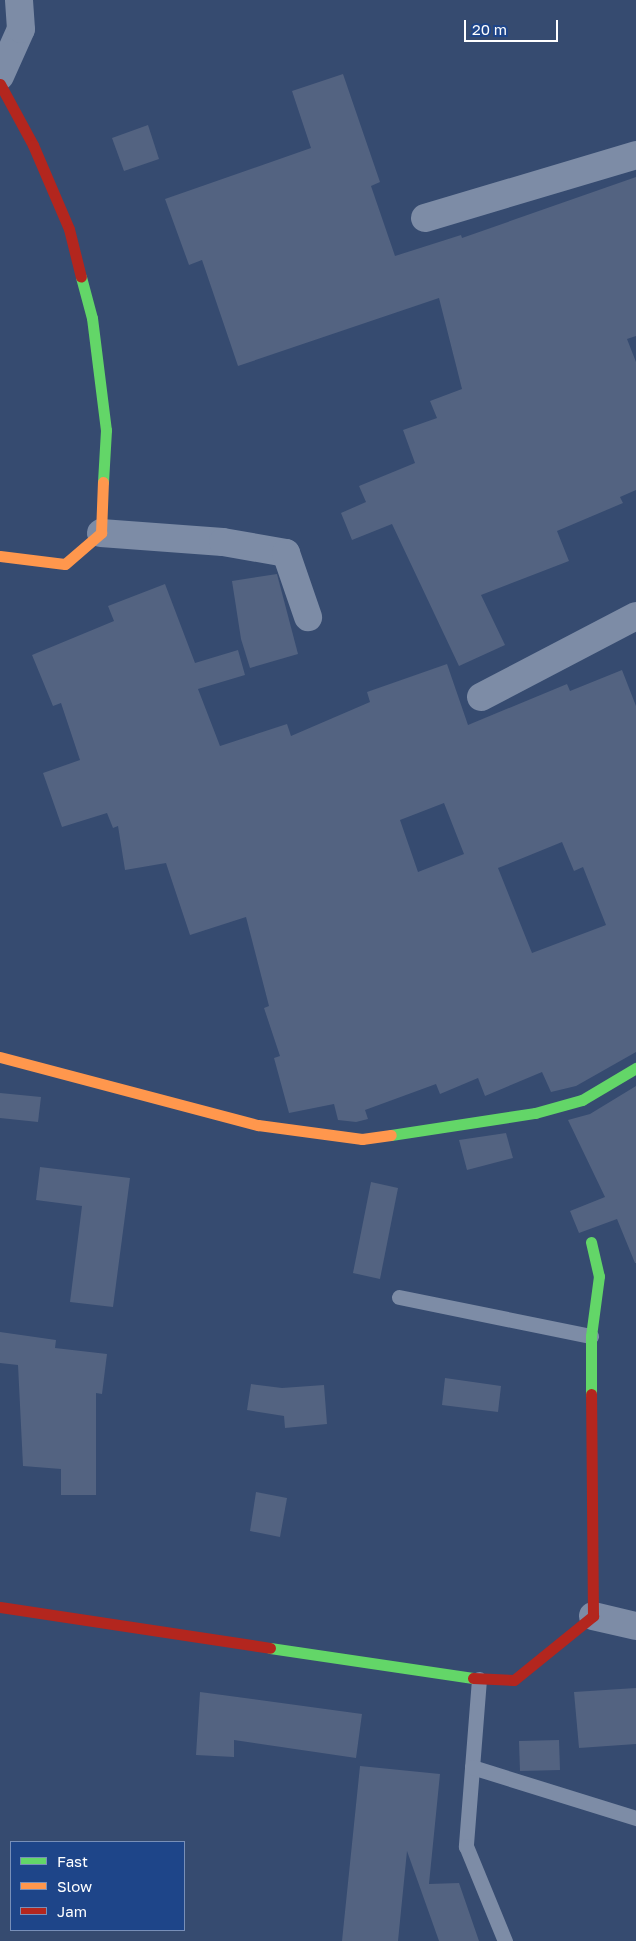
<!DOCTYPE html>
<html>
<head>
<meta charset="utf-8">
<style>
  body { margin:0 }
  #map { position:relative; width:636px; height:1941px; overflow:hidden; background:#364b70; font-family:"Golos Text",sans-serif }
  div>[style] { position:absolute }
  .building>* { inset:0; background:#536381 }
  .lane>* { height:15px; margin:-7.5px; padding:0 7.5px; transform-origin:7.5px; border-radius:7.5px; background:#7d8ca6 }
  .street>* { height:28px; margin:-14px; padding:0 14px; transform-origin:14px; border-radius:14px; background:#7d8ca6 }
  .fast>* { height:11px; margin:-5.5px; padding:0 5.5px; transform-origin:5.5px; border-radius:5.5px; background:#63d668 }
  .slow>* { height:11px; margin:-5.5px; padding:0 5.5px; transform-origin:5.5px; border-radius:5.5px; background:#ff974d }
  .jam>* { height:11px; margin:-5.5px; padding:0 5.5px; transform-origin:5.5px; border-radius:5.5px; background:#b3261e }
  span { translate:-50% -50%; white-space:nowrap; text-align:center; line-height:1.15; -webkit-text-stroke:4px #1e4589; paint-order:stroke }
  .legend { position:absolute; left:10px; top:1841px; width:175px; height:90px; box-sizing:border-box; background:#1e4589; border:1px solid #788fb8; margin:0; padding:6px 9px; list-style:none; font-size:15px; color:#fff }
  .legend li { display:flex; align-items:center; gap:10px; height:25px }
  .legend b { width:25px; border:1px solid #788fb8 }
  .scale { position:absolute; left:464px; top:20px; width:94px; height:22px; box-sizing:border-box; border:2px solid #fff; border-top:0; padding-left:6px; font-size:15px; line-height:18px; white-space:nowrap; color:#fff; -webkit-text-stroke:4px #1e4589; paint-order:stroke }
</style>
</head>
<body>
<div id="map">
  <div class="building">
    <div style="clip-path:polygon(343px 74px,380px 182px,371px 186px,395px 256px,461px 235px,462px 238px,636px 177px,636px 336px,627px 339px,636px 362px,636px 490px,620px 497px,623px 503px,557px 531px,569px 561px,481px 595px,505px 645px,459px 666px,392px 524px,352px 540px,341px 513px,366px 502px,359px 486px,415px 463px,403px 430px,437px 418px,430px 401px,462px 389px,439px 298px,238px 366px,202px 260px,189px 265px,165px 199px,311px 148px,292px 91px)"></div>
    <div style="clip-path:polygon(148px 125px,159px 159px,124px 171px,112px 138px)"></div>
    <div style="clip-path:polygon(277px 574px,298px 654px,250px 668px,241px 639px,232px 581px)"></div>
    <div style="clip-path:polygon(evenodd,165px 584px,195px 663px,238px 650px,245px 675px,198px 689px,220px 746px,287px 724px,291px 736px,370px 702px,367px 692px,447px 664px,468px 725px,567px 684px,570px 691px,622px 670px,636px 706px,636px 1052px,576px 1086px,551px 1092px,542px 1072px,485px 1096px,478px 1078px,440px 1094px,436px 1084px,365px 1110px,368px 1119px,356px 1122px,338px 1120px,334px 1104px,289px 1113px,274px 1058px,280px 1056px,264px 1008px,269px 1006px,246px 917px,190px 935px,166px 863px,125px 870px,118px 826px,113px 828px,107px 813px,62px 827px,43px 773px,80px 760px,61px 703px,53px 706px,32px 655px,114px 621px,108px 606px,165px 584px,444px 803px,464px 854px,418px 872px,400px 820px,444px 803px,165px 584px,562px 842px,574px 871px,583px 867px,606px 925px,532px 953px,498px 868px,562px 842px)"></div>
    <div style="clip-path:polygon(636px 1086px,636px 1263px,635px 1263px,617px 1219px,579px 1233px,570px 1211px,605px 1197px,568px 1120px,590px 1114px)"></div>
    <div style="clip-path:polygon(0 1093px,41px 1097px,38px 1122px,0 1118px)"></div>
    <div style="clip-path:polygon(506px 1133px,513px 1158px,467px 1170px,459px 1140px)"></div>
    <div style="clip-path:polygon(40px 1167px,130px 1178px,113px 1307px,70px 1302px,82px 1206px,36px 1200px)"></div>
    <div style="clip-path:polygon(371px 1182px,398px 1188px,380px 1279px,353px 1273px)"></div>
    <div style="clip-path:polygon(0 1332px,56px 1340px,55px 1348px,107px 1354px,102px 1394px,96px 1393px,96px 1495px,61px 1495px,61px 1469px,23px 1466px,18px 1365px,0 1363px)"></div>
    <div style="clip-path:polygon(445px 1378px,501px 1386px,498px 1412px,442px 1405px)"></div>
    <div style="clip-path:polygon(251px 1384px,282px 1388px,324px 1385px,327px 1424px,285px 1428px,284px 1416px,247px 1410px)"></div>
    <div style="clip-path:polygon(256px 1492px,287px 1498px,280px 1537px,250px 1531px)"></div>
    <div style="clip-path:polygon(636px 1688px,636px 1744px,579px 1748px,574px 1692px)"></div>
    <div style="clip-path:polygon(200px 1692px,362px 1714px,356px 1758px,234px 1740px,234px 1757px,196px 1755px)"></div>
    <div style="clip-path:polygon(559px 1740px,560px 1770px,520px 1771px,519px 1741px)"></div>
    <div style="clip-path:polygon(360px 1766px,440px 1774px,429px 1884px,459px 1883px,479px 1941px,439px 1941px,407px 1851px,398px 1941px,342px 1941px)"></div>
  </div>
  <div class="lane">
    <div style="left:399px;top:1297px;width:196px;rotate:11.5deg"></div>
    <div style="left:479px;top:1679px;width:168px;rotate:94.5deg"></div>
    <div style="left:466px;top:1846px;width:103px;rotate:67.7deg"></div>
    <div style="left:472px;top:1767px;width:172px;rotate:17.3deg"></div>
  </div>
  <div class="street">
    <div style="left:0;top:76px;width:51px;rotate:-65.9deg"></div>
    <div style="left:21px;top:29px;width:29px;rotate:-94deg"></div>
    <div style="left:425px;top:218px;width:220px;rotate:-16.6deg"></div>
    <div style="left:101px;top:533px;width:122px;rotate:4.2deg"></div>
    <div style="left:223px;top:542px;width:64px;rotate:9.9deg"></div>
    <div style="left:286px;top:553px;width:68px;rotate:71deg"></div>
    <div style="left:481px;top:697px;width:175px;rotate:-27.6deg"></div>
    <div style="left:593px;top:1616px;width:44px;rotate:13.1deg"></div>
  </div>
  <div class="fast">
    <div style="left:81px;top:277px;width:42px;rotate:75deg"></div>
    <div style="left:92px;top:318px;width:113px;rotate:82.9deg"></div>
    <div style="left:106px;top:430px;width:52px;rotate:93.3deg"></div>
    <div style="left:391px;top:1135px;width:146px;rotate:-8.7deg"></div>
    <div style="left:535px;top:1113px;width:49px;rotate:-15.5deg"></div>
    <div style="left:582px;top:1100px;width:63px;rotate:-30.7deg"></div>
    <div style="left:591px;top:1242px;width:35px;rotate:77deg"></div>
    <div style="left:599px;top:1276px;width:61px;rotate:97.6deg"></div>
    <div style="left:591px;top:1336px;width:58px;rotate:90deg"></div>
    <div style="left:270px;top:1648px;width:205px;rotate:8.4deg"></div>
  </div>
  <div class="slow">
    <div style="left:0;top:556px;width:65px;rotate:7deg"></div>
    <div style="left:65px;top:564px;width:48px;rotate:-40.7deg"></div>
    <div style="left:101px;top:533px;width:51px;rotate:-87.8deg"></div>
    <div style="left:0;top:1057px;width:267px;rotate:14.8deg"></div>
    <div style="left:258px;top:1125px;width:105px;rotate:7.7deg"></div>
    <div style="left:362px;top:1139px;width:29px;rotate:-8deg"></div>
  </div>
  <div class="jam">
    <div style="left:0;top:84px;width:69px;rotate:61.6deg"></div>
    <div style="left:33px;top:145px;width:91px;rotate:66.8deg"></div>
    <div style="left:69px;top:229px;width:49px;rotate:76deg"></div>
    <div style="left:0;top:1607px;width:273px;rotate:8.6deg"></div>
    <div style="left:473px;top:1678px;width:41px;rotate:2.8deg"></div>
    <div style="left:514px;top:1680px;width:102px;rotate:-39deg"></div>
    <div style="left:593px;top:1616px;width:222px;rotate:-90.5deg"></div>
  </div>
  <ul class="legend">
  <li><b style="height:6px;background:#63d668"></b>Fast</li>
  <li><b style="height:6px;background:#ff974d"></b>Slow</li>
  <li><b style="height:6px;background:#b3261e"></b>Jam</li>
  </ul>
  <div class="scale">20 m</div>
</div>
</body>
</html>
